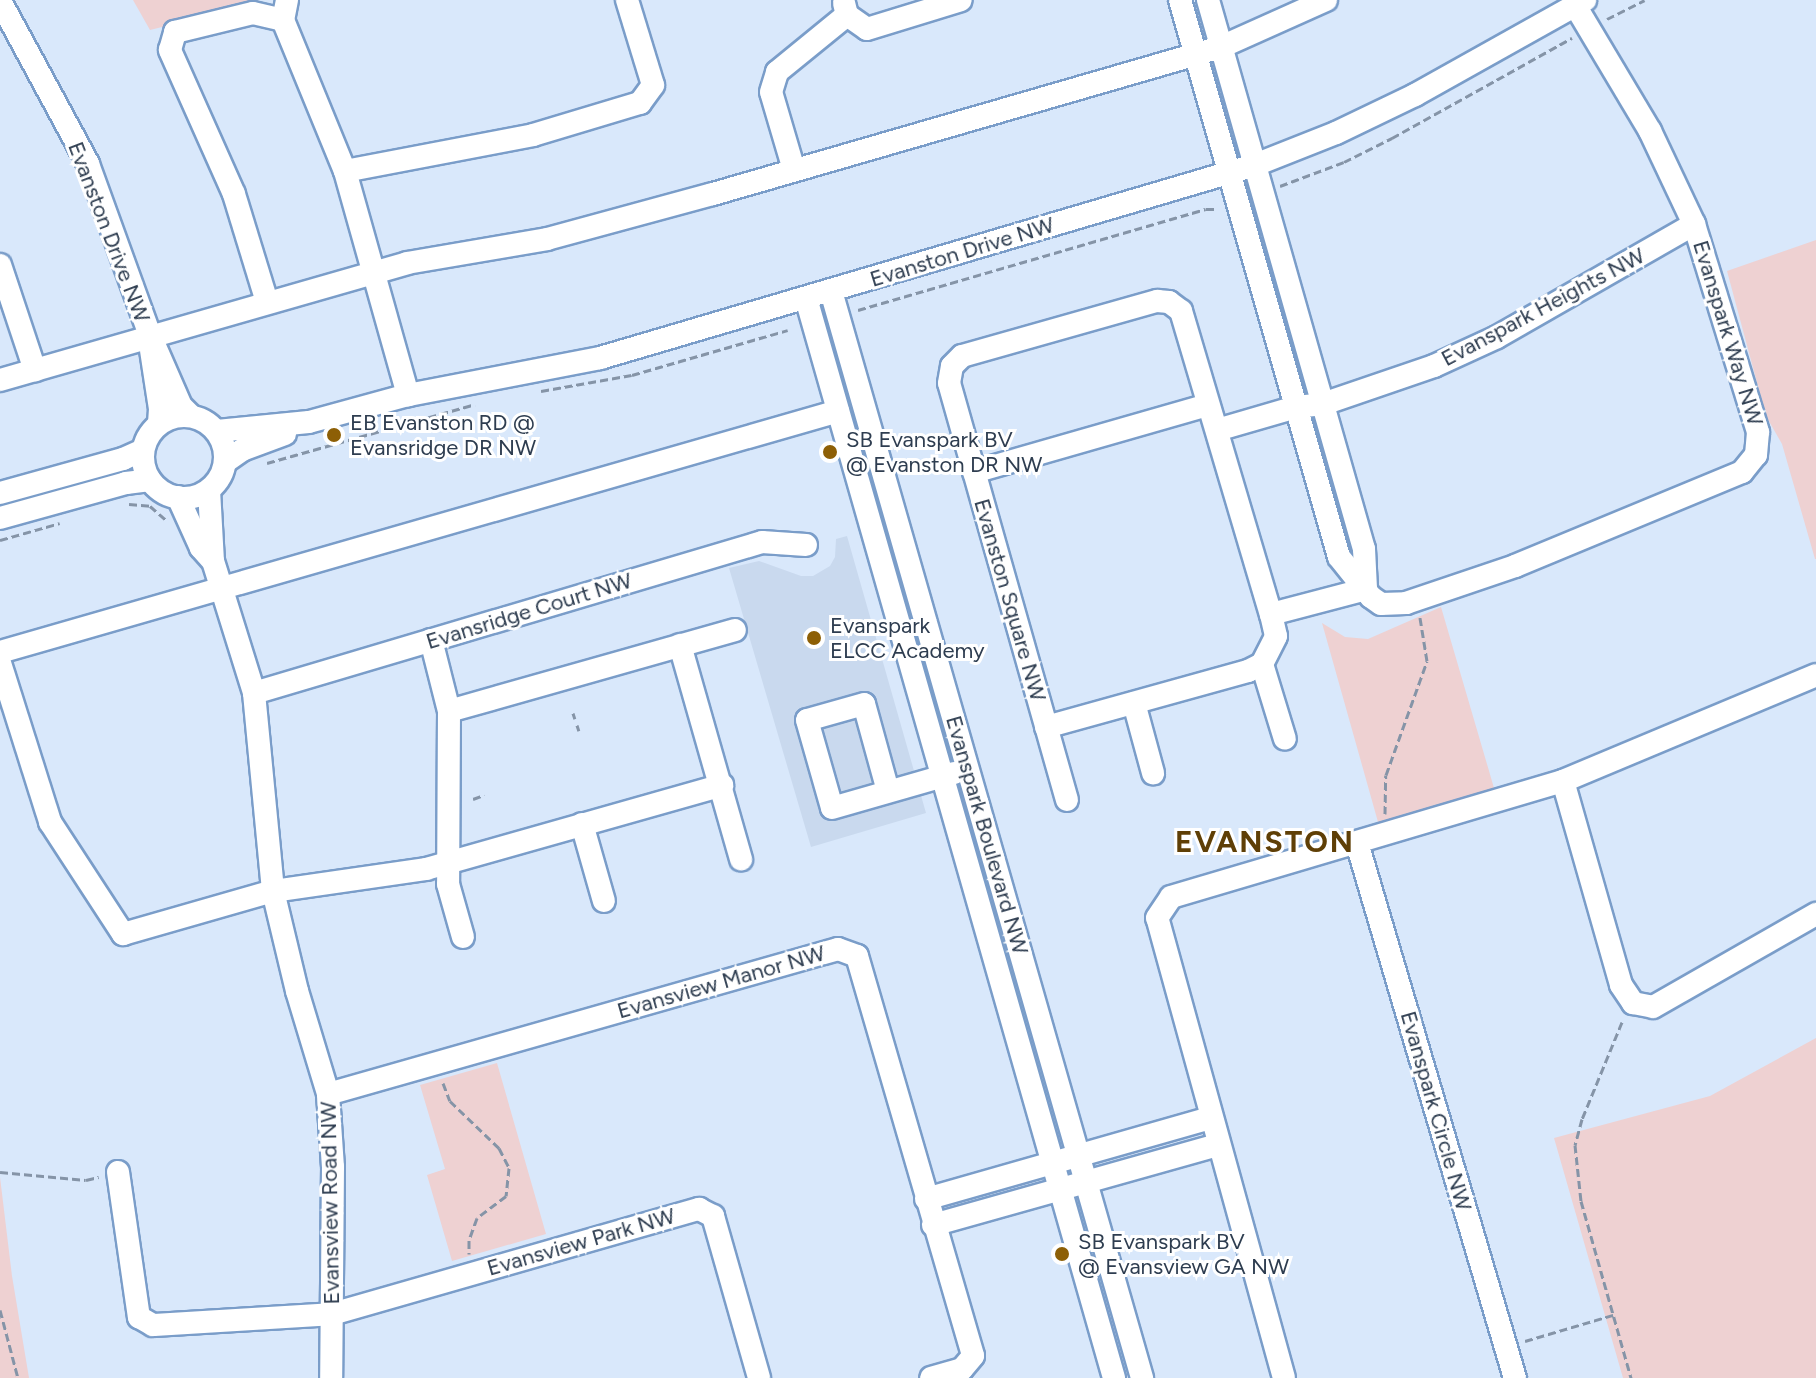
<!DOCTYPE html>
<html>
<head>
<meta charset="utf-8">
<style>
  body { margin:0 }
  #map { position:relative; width:1816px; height:1378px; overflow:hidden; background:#d9e8fb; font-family:Figtree,sans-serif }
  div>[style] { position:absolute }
  .built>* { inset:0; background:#c9d9ee }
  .green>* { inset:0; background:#eed1d2 }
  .path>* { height:3px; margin-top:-1.5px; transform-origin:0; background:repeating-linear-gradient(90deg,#8594a7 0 8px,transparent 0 12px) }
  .roads { filter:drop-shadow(2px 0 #7a9dc9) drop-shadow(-2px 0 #7a9dc9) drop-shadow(0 2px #7a9dc9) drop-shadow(0 -2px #7a9dc9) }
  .minor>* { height:22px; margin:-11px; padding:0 11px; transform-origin:11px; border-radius:11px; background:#fff }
  .minor>.ring { margin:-11px; padding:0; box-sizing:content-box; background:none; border:22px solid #fff; border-radius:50% }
  .dots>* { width:22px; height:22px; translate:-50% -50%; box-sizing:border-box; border:4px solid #fff; border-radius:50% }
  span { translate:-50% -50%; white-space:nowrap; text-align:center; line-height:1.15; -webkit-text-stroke:6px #fff; paint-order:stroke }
  .street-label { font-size:22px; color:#2e3d50 }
  .poi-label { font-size:22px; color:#2e3d50 }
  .left { translate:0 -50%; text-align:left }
  .district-label { font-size:30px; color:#5f3f06; font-weight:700; letter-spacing:2px }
</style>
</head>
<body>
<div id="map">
  <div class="built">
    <div style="clip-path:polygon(847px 536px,926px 813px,811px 847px,729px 568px,759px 561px,801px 576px,813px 576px,830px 566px,835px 557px,836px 539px)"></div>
  </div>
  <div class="green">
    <div style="clip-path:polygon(133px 0,252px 0,250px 5px,150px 30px)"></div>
    <div style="clip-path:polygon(1816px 240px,1816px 559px,1815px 559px,1782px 444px,1766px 416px,1727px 271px)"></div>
    <div style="clip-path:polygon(1441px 607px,1494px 788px,1378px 822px,1322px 623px,1345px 637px,1368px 639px)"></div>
    <div style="clip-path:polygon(1816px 1038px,1816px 1378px,1623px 1378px,1554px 1138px,1710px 1096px)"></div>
    <div style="clip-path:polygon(497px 1063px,546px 1234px,452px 1261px,427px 1175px,445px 1169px,420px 1085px)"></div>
    <div style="clip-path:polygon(0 1177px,12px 1276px,29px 1378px,0 1378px)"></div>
  </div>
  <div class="path">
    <div style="left:1607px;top:19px;width:42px;rotate:-26.6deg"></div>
    <div style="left:1280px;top:186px;width:68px;rotate:-20.6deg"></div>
    <div style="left:1344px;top:162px;width:54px;rotate:-26.6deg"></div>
    <div style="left:1392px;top:138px;width:206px;rotate:-29.1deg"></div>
    <div style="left:858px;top:310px;width:362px;rotate:-16.2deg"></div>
    <div style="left:1206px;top:209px;width:10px"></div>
    <div style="left:541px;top:391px;width:92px;rotate:-10deg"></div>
    <div style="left:632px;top:375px;width:162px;rotate:-16.1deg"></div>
    <div style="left:267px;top:463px;width:216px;rotate:-15.8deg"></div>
    <div style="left:129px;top:504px;width:21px;rotate:5deg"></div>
    <div style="left:150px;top:506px;width:23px;rotate:41deg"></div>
    <div style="left:0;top:540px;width:62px;rotate:-15.8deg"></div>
    <div style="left:573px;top:713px;width:6px;rotate:72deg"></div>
    <div style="left:577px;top:725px;width:6px;rotate:72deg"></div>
    <div style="left:473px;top:799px;width:12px;rotate:-20deg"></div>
    <div style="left:1385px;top:814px;width:39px;rotate:-89deg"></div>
    <div style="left:1386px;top:775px;width:121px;rotate:-70.2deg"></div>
    <div style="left:1427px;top:661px;width:44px;rotate:-99.2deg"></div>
    <div style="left:1622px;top:1022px;width:105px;rotate:112.4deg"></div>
    <div style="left:1582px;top:1119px;width:27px;rotate:105deg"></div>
    <div style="left:1575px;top:1145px;width:56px;rotate:83.9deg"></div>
    <div style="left:1581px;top:1201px;width:184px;rotate:74.2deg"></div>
    <div style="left:443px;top:1083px;width:19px;rotate:69deg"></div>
    <div style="left:450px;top:1101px;width:68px;rotate:43.8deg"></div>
    <div style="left:499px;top:1148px;width:22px;rotate:63deg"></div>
    <div style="left:509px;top:1168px;width:28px;rotate:96deg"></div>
    <div style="left:506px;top:1196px;width:36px;rotate:143deg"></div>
    <div style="left:477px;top:1218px;width:23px;rotate:110deg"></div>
    <div style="left:469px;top:1240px;width:14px;rotate:90deg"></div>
    <div style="left:0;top:1172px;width:86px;rotate:5.3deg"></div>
    <div style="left:86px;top:1180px;width:13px;rotate:-13deg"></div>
    <div style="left:0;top:1310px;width:70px;rotate:75.2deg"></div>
    <div style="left:1525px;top:1341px;width:92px;rotate:-16.5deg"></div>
  </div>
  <div class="roads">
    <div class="minor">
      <div style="left:287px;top:0;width:20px;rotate:101deg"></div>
      <div style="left:283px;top:20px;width:163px;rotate:67.7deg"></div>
      <div style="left:345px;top:171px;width:233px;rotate:74.3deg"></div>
      <div style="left:1180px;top:0;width:579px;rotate:74.07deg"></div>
      <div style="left:1339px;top:557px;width:51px;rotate:51.3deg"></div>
      <div style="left:1371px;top:597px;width:12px;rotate:35deg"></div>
      <div style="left:1381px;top:604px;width:25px;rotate:-2deg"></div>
      <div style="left:1406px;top:603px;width:115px;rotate:-18.7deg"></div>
      <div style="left:1515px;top:566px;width:246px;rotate:-22.5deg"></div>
      <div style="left:1742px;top:472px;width:22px;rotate:-51deg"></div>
      <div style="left:1756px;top:455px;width:23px;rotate:-85deg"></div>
      <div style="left:1758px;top:432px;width:218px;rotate:-107.1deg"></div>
      <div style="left:1694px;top:224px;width:103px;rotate:-115.3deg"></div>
      <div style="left:1650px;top:131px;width:147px;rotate:-120.8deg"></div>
      <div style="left:1208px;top:0;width:571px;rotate:74.14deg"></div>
      <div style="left:1364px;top:549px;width:40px;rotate:87.1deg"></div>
      <div style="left:0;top:1px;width:185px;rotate:61.6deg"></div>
      <div style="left:88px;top:164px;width:182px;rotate:70.1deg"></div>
      <div style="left:150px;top:335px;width:77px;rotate:66.4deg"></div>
      <div style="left:181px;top:406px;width:14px;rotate:45deg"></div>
      <div style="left:844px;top:3px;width:12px;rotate:76deg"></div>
      <div style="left:847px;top:15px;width:24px;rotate:35deg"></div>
      <div style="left:867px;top:29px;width:98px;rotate:-17.1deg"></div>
      <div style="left:794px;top:170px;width:81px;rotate:-106.4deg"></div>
      <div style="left:771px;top:92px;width:21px;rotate:-73deg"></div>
      <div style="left:777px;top:72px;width:90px;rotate:-39.2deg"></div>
      <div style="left:345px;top:171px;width:191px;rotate:-10.8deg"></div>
      <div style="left:533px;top:135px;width:112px;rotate:-16.7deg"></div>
      <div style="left:640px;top:103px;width:22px;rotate:-54deg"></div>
      <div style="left:653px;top:85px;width:89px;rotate:-107deg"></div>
      <div style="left:0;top:265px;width:111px;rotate:71.6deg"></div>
      <div style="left:831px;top:291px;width:1131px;rotate:74.03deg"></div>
      <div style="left:806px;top:298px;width:1123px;rotate:74.08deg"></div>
      <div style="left:267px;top:302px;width:113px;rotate:-107deg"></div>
      <div style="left:234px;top:194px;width:158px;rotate:-114deg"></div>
      <div style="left:170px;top:50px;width:19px;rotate:-74deg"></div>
      <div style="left:175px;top:32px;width:80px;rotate:-13.7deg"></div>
      <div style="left:253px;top:13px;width:31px;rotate:13deg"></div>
      <div style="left:151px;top:350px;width:60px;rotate:81.3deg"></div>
      <div style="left:160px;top:409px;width:15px;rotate:94deg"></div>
      <div style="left:0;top:380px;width:423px;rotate:-16deg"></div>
      <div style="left:407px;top:263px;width:142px;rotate:-9.7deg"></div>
      <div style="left:547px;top:239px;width:172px;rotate:-15.2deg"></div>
      <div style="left:713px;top:194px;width:529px;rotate:-16.14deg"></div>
      <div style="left:1221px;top:47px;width:115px;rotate:-24.1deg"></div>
      <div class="ring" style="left:143px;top:416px;width:60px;height:60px"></div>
      <div style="left:1217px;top:430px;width:82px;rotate:-16.2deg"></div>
      <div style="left:1296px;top:407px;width:27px;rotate:-6deg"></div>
      <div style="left:1323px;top:404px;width:117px;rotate:-18.9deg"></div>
      <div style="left:1434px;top:366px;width:69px;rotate:-24.7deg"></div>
      <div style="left:1497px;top:337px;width:227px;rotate:-29.8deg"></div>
      <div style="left:217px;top:431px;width:92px;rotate:-5.6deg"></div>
      <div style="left:309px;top:422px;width:103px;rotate:-15.3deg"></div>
      <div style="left:408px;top:395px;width:196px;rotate:-10.9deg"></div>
      <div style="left:600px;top:358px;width:683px;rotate:-16.42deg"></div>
      <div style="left:1255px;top:165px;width:87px;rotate:-21.6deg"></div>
      <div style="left:1336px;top:133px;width:88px;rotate:-25.7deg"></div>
      <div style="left:1415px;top:95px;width:195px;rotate:-29.2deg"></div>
      <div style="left:225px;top:462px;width:21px;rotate:-35deg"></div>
      <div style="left:242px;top:450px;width:46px;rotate:-20.4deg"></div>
      <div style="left:974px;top:472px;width:243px;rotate:-16deg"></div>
      <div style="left:209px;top:490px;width:71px;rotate:86.8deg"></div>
      <div style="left:213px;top:561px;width:138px;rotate:72.7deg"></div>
      <div style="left:254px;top:693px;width:199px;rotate:84.5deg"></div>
      <div style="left:273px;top:891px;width:103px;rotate:76.5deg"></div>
      <div style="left:297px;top:991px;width:108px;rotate:73.2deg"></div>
      <div style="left:328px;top:1094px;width:73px;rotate:86.1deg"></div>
      <div style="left:333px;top:1167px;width:211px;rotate:90.5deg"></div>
      <div style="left:0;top:493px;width:128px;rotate:-15.5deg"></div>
      <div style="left:123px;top:459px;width:22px;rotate:-24deg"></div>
      <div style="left:178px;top:497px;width:56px;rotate:65.7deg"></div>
      <div style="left:201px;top:548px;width:15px;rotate:48deg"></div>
      <div style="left:0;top:518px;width:131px;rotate:-15.5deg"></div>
      <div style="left:126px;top:483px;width:24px;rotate:-7deg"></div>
      <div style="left:431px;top:640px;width:73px;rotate:75.8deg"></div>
      <div style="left:449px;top:711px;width:173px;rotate:90.3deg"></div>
      <div style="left:448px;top:884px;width:55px;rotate:74.2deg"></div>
      <div style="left:680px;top:645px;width:223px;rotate:74.1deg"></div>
      <div style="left:0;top:652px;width:872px;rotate:-16.04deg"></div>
      <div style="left:0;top:663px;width:167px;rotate:72.5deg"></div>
      <div style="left:50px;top:822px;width:134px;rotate:56.9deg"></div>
      <div style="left:123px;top:934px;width:156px;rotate:-16deg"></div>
      <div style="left:273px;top:891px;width:155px;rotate:-8.2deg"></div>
      <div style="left:426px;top:869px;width:308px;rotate:-15.8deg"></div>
      <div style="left:1262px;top:664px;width:78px;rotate:73deg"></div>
      <div style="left:254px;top:693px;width:530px;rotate:-16.55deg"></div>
      <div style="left:762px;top:542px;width:44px;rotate:3.9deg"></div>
      <div style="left:1134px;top:703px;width:73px;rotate:74.8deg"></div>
      <div style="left:449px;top:711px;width:297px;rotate:-15.8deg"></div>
      <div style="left:1046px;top:727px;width:210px;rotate:-15.5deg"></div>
      <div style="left:1248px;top:671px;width:16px;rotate:-27deg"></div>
      <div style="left:1262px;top:664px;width:31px;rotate:-63deg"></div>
      <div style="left:1276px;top:636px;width:23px;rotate:-103deg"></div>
      <div style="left:1271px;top:614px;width:98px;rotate:-14.7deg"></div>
      <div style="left:1563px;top:781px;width:212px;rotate:74.1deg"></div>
      <div style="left:1621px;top:985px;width:22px;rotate:56deg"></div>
      <div style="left:1633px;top:1003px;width:20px;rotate:11deg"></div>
      <div style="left:1653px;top:1007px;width:188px;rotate:-29.7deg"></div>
      <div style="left:888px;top:791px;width:90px;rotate:-105.4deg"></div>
      <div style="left:864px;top:704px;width:59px;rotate:164.3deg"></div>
      <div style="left:807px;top:720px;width:91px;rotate:74.1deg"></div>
      <div style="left:832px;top:808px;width:127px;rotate:-16deg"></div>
      <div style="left:1067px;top:800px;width:433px;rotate:-105.8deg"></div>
      <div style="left:949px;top:383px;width:17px;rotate:-80deg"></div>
      <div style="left:952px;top:366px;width:14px;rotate:-45deg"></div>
      <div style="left:962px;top:356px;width:203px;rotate:-15.8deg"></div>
      <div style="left:1157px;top:301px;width:12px;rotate:5deg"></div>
      <div style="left:1169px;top:302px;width:15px;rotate:37deg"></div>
      <div style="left:1181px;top:311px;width:316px;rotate:73.5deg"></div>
      <div style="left:582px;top:824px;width:80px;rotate:74.1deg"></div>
      <div style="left:1357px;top:843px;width:558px;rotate:73.55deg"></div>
      <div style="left:328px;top:1094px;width:530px;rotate:-15.87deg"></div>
      <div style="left:838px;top:949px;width:20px;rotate:20deg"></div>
      <div style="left:857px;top:956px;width:416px;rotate:73.8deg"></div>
      <div style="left:973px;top:1356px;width:17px;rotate:130deg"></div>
      <div style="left:962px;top:1369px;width:32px;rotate:164deg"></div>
      <div style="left:118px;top:1172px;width:147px;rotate:81.8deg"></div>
      <div style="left:139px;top:1317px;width:16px;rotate:30deg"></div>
      <div style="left:153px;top:1325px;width:179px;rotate:-3.5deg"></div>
      <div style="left:332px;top:1314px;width:382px;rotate:-16deg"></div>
      <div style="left:699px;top:1209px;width:16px;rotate:27deg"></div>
      <div style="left:713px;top:1216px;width:168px;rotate:74.1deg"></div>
      <div style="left:926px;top:1199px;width:296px;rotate:-15.9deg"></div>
      <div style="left:933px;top:1225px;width:296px;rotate:-15.7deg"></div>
      <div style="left:1284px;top:1378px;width:477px;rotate:-105.4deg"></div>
      <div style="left:1157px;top:918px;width:25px;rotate:-56deg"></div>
      <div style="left:1171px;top:897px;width:409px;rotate:-16.5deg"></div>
      <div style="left:1563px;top:781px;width:274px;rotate:-22.7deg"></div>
    </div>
  </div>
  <div class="dots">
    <div style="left:334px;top:435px;background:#8d5f06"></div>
    <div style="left:830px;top:452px;background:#8d5f06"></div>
    <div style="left:814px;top:638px;background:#8d5f06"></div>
    <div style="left:1062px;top:1254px;background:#8d5f06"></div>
  </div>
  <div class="street-label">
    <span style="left:109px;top:232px;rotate:69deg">Evanston Drive NW</span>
    <span style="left:962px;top:252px;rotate:-17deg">Evanston Drive NW</span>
    <span style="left:1543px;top:307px;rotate:-28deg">Evanspark Heights NW</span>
    <span style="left:1728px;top:333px;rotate:73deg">Evanspark Way NW</span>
    <span style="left:1010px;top:600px;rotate:74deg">Evanston Square NW</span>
    <span style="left:529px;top:611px;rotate:-17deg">Evansridge Court NW</span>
    <span style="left:987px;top:835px;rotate:74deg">Evanspark Boulevard NW</span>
    <span style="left:721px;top:982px;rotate:-16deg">Evansview Manor NW</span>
    <span style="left:1436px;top:1111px;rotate:74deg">Evanspark Circle NW</span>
    <span style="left:330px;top:1203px;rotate:-91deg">Evansview Road NW</span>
    <span style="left:581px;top:1242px;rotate:-16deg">Evansview Park NW</span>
  </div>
  <div class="poi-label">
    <span class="left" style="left:350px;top:435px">EB Evanston RD @<br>Evansridge DR NW</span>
    <span class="left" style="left:846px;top:452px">SB Evanspark BV<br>@ Evanston DR NW</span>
    <span class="left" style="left:830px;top:638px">Evanspark<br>ELCC Academy</span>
    <span class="left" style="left:1078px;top:1254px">SB Evanspark BV<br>@ Evansview GA NW</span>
  </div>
  <div class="district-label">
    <span style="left:1265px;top:842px">EVANSTON</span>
  </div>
</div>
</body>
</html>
